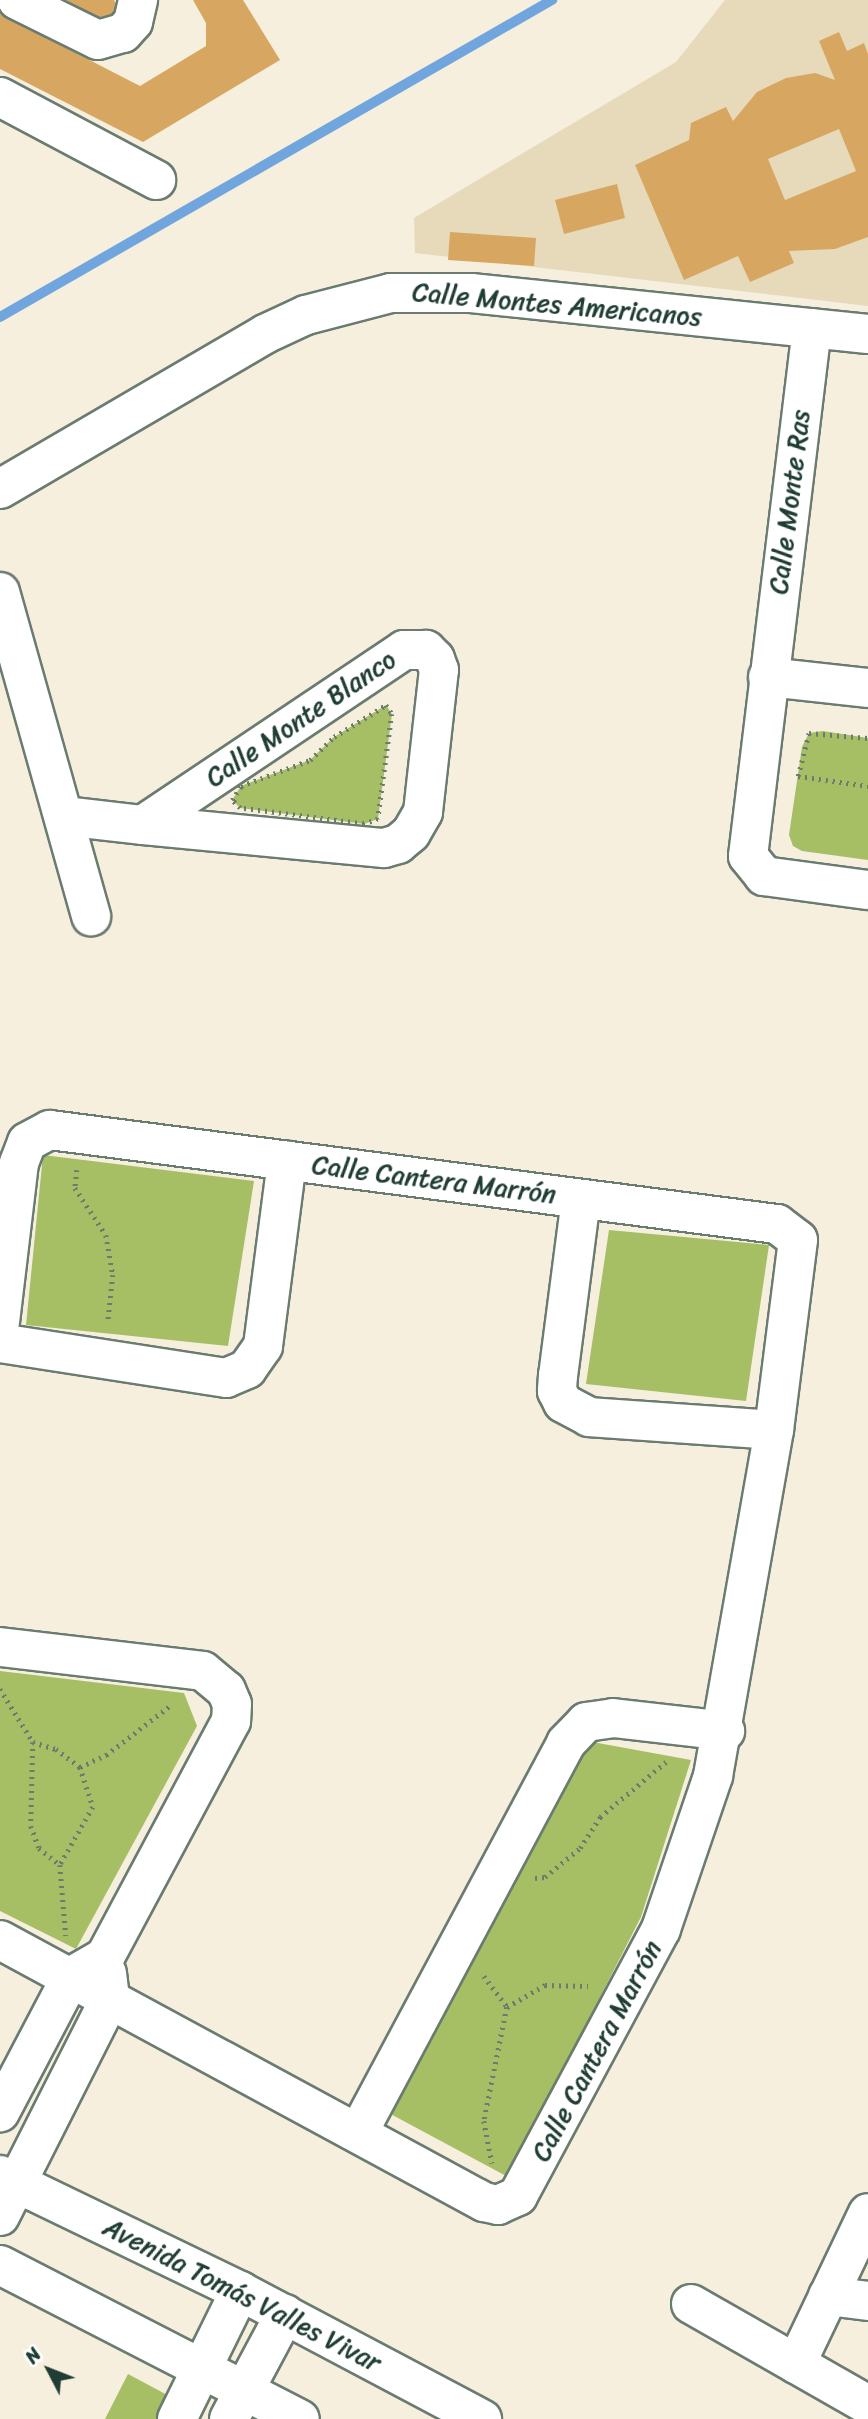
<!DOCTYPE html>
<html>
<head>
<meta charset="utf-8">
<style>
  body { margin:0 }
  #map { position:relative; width:868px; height:2419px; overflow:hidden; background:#f6efde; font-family:Sriracha,sans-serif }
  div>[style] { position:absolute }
  .built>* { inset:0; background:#e6daba }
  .green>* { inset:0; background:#a6be64 }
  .stream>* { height:10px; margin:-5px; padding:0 5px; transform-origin:5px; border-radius:5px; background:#71a5dd }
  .building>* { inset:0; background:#d7a762 }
  .path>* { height:4.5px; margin-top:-2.25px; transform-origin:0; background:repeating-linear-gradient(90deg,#6a7b70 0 2px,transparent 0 7px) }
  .roads { filter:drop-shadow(2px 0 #6a7b70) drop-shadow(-2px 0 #6a7b70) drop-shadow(0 2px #6a7b70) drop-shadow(0 -2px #6a7b70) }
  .minor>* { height:38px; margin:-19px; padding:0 19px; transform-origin:19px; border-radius:19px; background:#fff }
  .major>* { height:38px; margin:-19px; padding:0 19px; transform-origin:19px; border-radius:19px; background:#fff }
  span { translate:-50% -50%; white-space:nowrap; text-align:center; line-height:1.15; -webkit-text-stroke:6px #fff; paint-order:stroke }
  .street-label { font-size:26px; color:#1f3d34 }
  .north { position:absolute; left:14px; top:2335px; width:70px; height:70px; -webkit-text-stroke:5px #fff; paint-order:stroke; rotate:312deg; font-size:19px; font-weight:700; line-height:28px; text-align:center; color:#1f3d34 }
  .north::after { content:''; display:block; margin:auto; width:24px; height:32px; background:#1f3d34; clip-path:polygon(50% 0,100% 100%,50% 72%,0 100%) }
</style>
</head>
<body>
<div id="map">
  <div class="built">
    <div style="clip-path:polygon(725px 0,868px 0,868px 306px,415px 253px,414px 218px,676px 62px)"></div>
  </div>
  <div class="green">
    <div style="clip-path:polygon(386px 705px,392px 714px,378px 819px,364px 824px,240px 808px,232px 800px,241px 786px,310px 760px,334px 737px)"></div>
    <div style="clip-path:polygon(823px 731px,868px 738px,868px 860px,802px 851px,793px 846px,789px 835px,802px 747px,809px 733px)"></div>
    <div style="clip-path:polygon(43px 1155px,254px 1181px,228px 1346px,26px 1325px)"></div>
    <div style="clip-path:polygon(609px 1230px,769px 1245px,746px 1401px,586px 1384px)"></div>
    <div style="clip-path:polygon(0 1671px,184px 1693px,197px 1726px,76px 1949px,0 1911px)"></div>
    <div style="clip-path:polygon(587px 1741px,691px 1760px,641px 1917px,508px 2177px,385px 2111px)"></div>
    <div style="clip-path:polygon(128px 2374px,171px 2397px,160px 2419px,105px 2419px)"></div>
  </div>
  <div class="stream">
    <div style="left:0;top:317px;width:637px;rotate:-29.87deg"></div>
  </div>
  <div class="building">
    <div style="clip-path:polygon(66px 0,114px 0,120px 11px,106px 24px)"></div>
    <div style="clip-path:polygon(193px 0,243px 0,280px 60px,143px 142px,0 69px,0 14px,140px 86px,206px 46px,206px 23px)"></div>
    <div style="clip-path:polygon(evenodd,839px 32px,847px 51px,864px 43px,868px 54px,868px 237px,835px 249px,789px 251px,794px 263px,750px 282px,738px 256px,684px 280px,635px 165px,689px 140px,691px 123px,726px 107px,733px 121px,757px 92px,786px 78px,815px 73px,835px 80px,819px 41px,839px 32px,839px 129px,856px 171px,785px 200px,768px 159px,839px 129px)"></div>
    <div style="clip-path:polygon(617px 184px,625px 218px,564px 234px,555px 200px)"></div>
    <div style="clip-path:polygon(450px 232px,536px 238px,534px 266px,448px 260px)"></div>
  </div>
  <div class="path">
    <div style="left:386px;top:705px;width:11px;rotate:56deg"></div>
    <div style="left:392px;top:714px;width:106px;rotate:97.6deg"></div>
    <div style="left:378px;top:819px;width:15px;rotate:160deg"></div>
    <div style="left:364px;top:824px;width:125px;rotate:-172.6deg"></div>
    <div style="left:240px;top:808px;width:11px;rotate:-135deg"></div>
    <div style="left:232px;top:800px;width:17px;rotate:-57deg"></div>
    <div style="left:241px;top:786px;width:74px;rotate:-20.6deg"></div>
    <div style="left:310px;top:760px;width:33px;rotate:-44deg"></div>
    <div style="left:334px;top:737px;width:61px;rotate:-31.6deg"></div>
    <div style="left:798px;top:776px;width:44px;rotate:-75.7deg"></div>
    <div style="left:809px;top:733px;width:59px;rotate:4.8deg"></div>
    <div style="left:798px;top:776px;width:71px;rotate:8.1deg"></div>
    <div style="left:77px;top:1170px;width:18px;rotate:96deg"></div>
    <div style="left:75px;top:1188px;width:56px;rotate:56.6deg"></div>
    <div style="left:106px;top:1235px;width:41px;rotate:80.1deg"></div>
    <div style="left:113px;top:1275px;width:47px;rotate:96.1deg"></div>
    <div style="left:0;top:1689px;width:62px;rotate:58.1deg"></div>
    <div style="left:33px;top:1742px;width:84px;rotate:91.4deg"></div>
    <div style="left:31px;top:1826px;width:23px;rotate:70deg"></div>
    <div style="left:39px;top:1848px;width:27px;rotate:39deg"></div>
    <div style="left:60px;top:1865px;width:71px;rotate:85.2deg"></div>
    <div style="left:33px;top:1742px;width:24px;rotate:17deg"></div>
    <div style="left:56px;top:1749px;width:30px;rotate:37deg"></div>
    <div style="left:80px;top:1767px;width:42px;rotate:72deg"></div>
    <div style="left:93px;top:1807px;width:67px;rotate:119.6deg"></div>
    <div style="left:80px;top:1767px;width:29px;rotate:-25deg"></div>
    <div style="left:106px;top:1755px;width:82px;rotate:-37.6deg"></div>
    <div style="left:535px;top:1878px;width:10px;rotate:-6deg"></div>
    <div style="left:545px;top:1877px;width:45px;rotate:-39.6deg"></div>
    <div style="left:580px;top:1848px;width:37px;rotate:-57deg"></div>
    <div style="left:600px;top:1817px;width:87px;rotate:-39.9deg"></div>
    <div style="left:484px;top:1976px;width:39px;rotate:53deg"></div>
    <div style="left:507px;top:2007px;width:116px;rotate:101.4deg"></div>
    <div style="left:484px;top:2121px;width:43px;rotate:79.2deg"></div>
    <div style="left:507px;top:2007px;width:44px;rotate:-30.1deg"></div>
    <div style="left:545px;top:1985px;width:43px;rotate:1.3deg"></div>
  </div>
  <div class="roads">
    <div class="minor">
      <div style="left:17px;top:0;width:90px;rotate:26.3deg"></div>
      <div style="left:98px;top:40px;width:26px;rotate:-16deg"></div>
      <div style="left:123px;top:33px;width:15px;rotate:-48deg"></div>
      <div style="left:133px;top:22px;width:23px;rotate:-77deg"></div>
      <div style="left:0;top:97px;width:177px;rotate:28deg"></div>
      <div style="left:812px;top:328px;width:532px;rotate:96.91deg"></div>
      <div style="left:748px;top:856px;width:26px;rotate:51deg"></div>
      <div style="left:764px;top:876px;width:105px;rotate:7.7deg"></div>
      <div style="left:0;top:489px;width:307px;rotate:-30.3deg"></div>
      <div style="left:265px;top:334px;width:45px;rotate:-24.9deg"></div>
      <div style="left:306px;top:315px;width:88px;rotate:-14.5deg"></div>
      <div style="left:391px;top:293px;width:80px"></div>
      <div style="left:471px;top:293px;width:399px;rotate:5.9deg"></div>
      <div style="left:0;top:592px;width:337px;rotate:74.3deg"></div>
      <div style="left:768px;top:677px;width:101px;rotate:6.3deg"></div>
      <div style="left:64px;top:816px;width:80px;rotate:6.5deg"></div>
      <div style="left:143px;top:825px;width:242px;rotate:5.5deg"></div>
      <div style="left:384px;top:848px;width:15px;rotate:-16deg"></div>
      <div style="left:398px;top:844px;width:17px;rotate:-40deg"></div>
      <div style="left:411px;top:833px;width:24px;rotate:-60deg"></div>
      <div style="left:423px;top:812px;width:143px;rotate:-83.6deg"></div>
      <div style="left:439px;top:670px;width:12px;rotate:-110deg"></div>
      <div style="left:435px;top:659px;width:13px;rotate:-135deg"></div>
      <div style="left:426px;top:650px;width:22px;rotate:180deg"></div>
      <div style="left:404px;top:650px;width:314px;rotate:146.2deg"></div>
      <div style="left:581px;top:1199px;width:177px;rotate:97.4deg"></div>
      <div style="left:558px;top:1375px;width:16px;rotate:94deg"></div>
      <div style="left:557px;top:1391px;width:13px;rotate:63deg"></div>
      <div style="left:563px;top:1403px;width:30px;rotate:28deg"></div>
      <div style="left:589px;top:1417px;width:185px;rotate:4deg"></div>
      <div style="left:0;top:1322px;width:160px;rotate:-83.2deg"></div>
      <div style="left:19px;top:1163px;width:22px;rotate:-69deg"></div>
      <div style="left:27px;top:1142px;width:26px;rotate:-28deg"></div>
      <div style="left:50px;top:1130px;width:733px;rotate:7.37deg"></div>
      <div style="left:777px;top:1224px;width:26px;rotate:37deg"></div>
      <div style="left:798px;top:1240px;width:192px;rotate:97.2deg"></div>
      <div style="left:774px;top:1430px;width:351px;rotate:100deg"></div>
      <div style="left:713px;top:1776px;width:162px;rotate:108.8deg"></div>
      <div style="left:661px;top:1929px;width:303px;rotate:118.2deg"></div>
      <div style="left:518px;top:2196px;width:22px;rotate:156deg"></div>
      <div style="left:498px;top:2205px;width:14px;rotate:-168deg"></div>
      <div style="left:484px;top:2202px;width:550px;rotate:-151.57deg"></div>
      <div style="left:0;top:1343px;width:229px;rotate:8.8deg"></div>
      <div style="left:226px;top:1378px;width:23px;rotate:-23deg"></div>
      <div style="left:247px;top:1369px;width:28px;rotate:-55deg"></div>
      <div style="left:263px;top:1346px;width:187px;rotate:-82.6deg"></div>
      <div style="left:0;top:1647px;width:204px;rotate:6.7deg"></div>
      <div style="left:203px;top:1671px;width:30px;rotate:40deg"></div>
      <div style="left:226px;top:1690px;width:15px;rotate:67deg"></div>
      <div style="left:232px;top:1704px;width:17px;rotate:93deg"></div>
      <div style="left:231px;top:1721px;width:268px;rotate:118.1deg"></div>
      <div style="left:105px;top:1957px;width:39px;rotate:150deg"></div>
      <div style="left:71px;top:1977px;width:153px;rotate:117.7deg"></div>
      <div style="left:358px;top:2133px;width:442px;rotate:-61.9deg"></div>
      <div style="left:566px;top:1743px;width:29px;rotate:-46deg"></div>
      <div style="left:586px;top:1722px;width:27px;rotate:-8deg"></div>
      <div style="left:613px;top:1718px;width:113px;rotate:6.6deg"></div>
      <div style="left:0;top:2216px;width:244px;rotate:-63.2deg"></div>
      <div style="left:110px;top:1998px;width:25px;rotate:-97deg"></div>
      <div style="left:828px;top:2296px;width:40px;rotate:7.1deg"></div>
      <div style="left:691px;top:2304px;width:204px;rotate:29.7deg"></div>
      <div style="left:796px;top:2364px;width:167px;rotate:-64.5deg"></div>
      <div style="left:177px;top:2419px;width:143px;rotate:-63.8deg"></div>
      <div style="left:229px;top:2419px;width:119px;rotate:-61.9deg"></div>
    </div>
    <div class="major">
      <div style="left:0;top:2175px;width:267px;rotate:25.8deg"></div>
      <div style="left:240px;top:2291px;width:274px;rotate:27.9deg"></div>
      <div style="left:0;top:2265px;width:337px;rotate:27.2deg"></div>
    </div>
  </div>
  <div class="street-label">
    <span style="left:557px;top:305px;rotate:5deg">Calle Montes Americanos</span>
    <span style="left:790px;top:502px;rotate:-83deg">Calle Monte Ras</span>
    <span style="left:301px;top:719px;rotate:-34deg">Calle Monte Blanco</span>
    <span style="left:434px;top:1180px;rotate:7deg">Calle Cantera Marrón</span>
    <span style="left:597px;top:2051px;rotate:-62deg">Calle Cantera Marrón</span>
    <span style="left:242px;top:2295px;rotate:27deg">Avenida Tomás Valles Vivar</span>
  </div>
  <div class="north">N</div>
</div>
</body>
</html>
